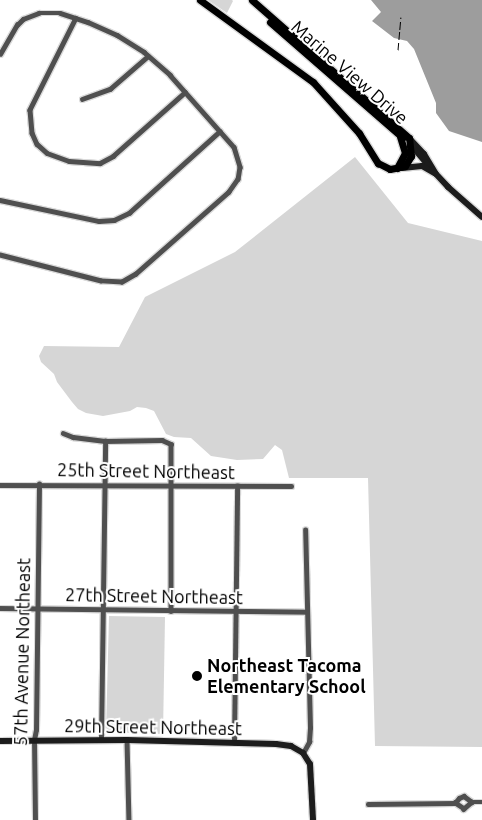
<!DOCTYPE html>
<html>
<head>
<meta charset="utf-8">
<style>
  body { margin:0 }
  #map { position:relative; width:482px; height:820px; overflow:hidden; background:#fff; font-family:Ubuntu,sans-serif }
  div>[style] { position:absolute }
  .green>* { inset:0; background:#d6d6d6 }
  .water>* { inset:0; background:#9d9d9d }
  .roads { filter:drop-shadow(1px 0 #dbdbdb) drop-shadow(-1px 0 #dbdbdb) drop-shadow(0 1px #dbdbdb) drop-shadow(0 -1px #dbdbdb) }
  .street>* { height:4.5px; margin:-2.25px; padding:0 2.25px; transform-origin:2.25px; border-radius:2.25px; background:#4f4f4f }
  .secondary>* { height:6px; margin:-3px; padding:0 3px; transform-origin:3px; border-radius:3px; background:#1c1c1c }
  .primary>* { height:7px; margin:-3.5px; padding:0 3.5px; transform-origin:3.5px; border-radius:3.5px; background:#000 }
  .rail>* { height:1px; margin-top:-0.5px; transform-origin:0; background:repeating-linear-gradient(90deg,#000 0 8px,transparent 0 10.5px) }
  .dots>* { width:14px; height:14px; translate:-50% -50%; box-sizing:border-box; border:2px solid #fff; border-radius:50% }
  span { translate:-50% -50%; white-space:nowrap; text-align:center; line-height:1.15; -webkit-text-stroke:4px #fff; paint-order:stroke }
  .street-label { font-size:18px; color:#000 }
  .poi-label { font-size:18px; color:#000; font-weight:700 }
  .left { translate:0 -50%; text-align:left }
</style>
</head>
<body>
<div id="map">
  <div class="green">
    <div style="clip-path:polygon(208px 0,232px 0,233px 1px,227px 13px)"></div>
    <div style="clip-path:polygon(355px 157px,408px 223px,482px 241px,482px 747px,375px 746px,368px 478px,289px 478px,282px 450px,275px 445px,263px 459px,237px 460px,211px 456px,191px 438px,174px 437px,166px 434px,154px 411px,146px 408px,137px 407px,130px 411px,103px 416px,86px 413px,78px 409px,72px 402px,57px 382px,54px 374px,41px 362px,39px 356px,44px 346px,119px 347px,145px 297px,235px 252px)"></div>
    <div style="clip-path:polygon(109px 616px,165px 617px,163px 734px,106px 732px)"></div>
  </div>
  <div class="water">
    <div style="clip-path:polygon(371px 0,482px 0,482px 142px,449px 131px,436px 113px,436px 103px,414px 49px,407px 41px,394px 38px,372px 21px,381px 12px)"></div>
  </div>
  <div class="roads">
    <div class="street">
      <div style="left:76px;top:18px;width:103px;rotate:116.6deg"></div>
      <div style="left:30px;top:110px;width:23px;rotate:85deg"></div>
      <div style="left:32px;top:133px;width:12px;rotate:66deg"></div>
      <div style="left:37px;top:144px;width:13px;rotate:42deg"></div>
      <div style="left:47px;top:153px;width:23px;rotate:20deg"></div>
      <div style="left:69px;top:161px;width:31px;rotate:4deg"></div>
      <div style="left:100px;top:163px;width:15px;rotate:-28deg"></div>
      <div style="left:113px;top:156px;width:96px;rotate:-41.6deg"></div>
      <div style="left:0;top:54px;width:34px;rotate:-60deg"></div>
      <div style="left:17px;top:25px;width:8px;rotate:-45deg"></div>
      <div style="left:23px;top:19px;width:17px;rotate:-21deg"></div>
      <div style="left:39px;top:13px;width:21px"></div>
      <div style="left:60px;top:13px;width:29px;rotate:18deg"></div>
      <div style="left:88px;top:22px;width:32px;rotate:24deg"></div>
      <div style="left:117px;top:35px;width:32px;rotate:32deg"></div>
      <div style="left:144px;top:52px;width:35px;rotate:41deg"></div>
      <div style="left:170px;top:75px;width:96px;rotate:48.4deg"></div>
      <div style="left:234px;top:147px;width:21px;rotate:73deg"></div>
      <div style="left:240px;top:167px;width:12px;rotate:99deg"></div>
      <div style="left:238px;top:179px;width:16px;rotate:125deg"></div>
      <div style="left:229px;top:192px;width:124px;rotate:138.6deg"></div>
      <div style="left:136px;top:274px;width:16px;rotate:150deg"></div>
      <div style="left:122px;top:282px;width:21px;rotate:-177deg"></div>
      <div style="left:101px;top:281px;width:104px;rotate:-165.6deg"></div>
      <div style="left:82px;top:99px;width:30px;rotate:-20deg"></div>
      <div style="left:110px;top:89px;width:50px;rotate:-41deg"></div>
      <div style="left:0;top:200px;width:101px;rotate:12deg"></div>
      <div style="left:99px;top:221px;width:15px;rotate:-4deg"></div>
      <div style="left:114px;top:220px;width:17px;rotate:-25deg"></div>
      <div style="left:129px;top:213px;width:122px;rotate:-42deg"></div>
      <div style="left:63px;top:433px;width:11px;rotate:22deg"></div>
      <div style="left:73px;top:437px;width:32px;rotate:7deg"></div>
      <div style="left:105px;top:441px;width:57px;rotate:-1deg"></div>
      <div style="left:162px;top:440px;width:10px;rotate:24deg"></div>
      <div style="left:171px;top:444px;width:167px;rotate:90deg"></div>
      <div style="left:0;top:485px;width:291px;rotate:0.2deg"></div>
      <div style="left:0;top:608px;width:307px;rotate:0.7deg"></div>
      <div style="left:101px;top:740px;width:299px;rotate:-89.2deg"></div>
      <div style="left:127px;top:740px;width:80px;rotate:88.6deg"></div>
      <div style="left:234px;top:743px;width:257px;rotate:-89.3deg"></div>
      <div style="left:303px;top:753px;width:13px;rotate:-61deg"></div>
      <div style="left:309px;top:742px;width:14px;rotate:-86deg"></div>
      <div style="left:310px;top:728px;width:198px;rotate:-91.4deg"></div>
      <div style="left:472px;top:802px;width:11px;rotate:139deg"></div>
      <div style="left:464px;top:809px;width:11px;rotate:-146deg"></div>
      <div style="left:455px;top:803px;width:6px;rotate:-51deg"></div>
      <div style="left:459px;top:798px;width:5px;rotate:-22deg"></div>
      <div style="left:464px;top:796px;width:10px;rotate:37deg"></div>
      <div style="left:472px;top:802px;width:10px"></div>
      <div style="left:368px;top:804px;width:87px;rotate:-0.7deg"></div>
      <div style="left:35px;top:820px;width:80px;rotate:-90.7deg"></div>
      <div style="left:34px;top:740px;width:10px;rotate:-79deg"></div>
      <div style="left:36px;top:730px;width:246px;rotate:-89.3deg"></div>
    </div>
    <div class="secondary">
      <div style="left:409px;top:138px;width:22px;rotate:47deg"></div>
      <div style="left:424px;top:154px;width:23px;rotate:59deg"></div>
      <div style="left:436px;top:174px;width:18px;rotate:47deg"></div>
      <div style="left:448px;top:187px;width:45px;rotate:41.4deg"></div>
      <div style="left:412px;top:146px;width:25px;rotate:50deg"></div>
      <div style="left:402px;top:168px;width:20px;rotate:-6deg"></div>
      <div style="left:422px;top:166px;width:14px;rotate:30deg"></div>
      <div style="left:0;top:741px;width:127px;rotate:-0.5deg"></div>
      <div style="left:127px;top:740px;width:149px;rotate:1.5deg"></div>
      <div style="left:276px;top:744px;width:15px;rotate:8deg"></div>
      <div style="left:291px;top:746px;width:14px;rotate:30deg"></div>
      <div style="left:303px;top:753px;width:13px;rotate:58deg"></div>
      <div style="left:310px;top:764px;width:56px;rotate:86.9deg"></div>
    </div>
    <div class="primary">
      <div style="left:200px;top:0;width:140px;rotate:36deg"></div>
      <div style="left:313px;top:82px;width:69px;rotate:48deg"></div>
      <div style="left:359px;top:133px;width:36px;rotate:58deg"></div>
      <div style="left:378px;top:163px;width:13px;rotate:27deg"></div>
      <div style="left:390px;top:169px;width:15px;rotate:-11deg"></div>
      <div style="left:405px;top:166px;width:12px;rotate:-59deg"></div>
      <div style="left:411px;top:156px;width:18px;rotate:-96deg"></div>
      <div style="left:409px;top:138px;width:209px;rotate:-138.7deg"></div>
      <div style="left:270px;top:22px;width:176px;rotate:41.1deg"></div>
      <div style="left:397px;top:168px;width:17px;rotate:-62deg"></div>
      <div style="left:405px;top:153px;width:17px;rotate:-107deg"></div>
    </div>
  </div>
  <div class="rail">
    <div style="left:398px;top:50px;width:33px;rotate:-85deg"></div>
  </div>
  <div class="dots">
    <div style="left:197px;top:676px;background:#000"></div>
  </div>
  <div class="street-label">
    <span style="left:350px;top:72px;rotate:41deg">Marine View Drive</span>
    <span style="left:146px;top:471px;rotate:1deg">25th Street Northeast</span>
    <span style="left:154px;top:596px;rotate:1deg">27th Street Northeast</span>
    <span style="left:22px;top:652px;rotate:-89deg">57th Avenue Northeast</span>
    <span style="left:153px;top:727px;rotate:1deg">29th Street Northeast</span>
  </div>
  <div class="poi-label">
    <span class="left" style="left:207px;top:676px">Northeast Tacoma<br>Elementary School</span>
  </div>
</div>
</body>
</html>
